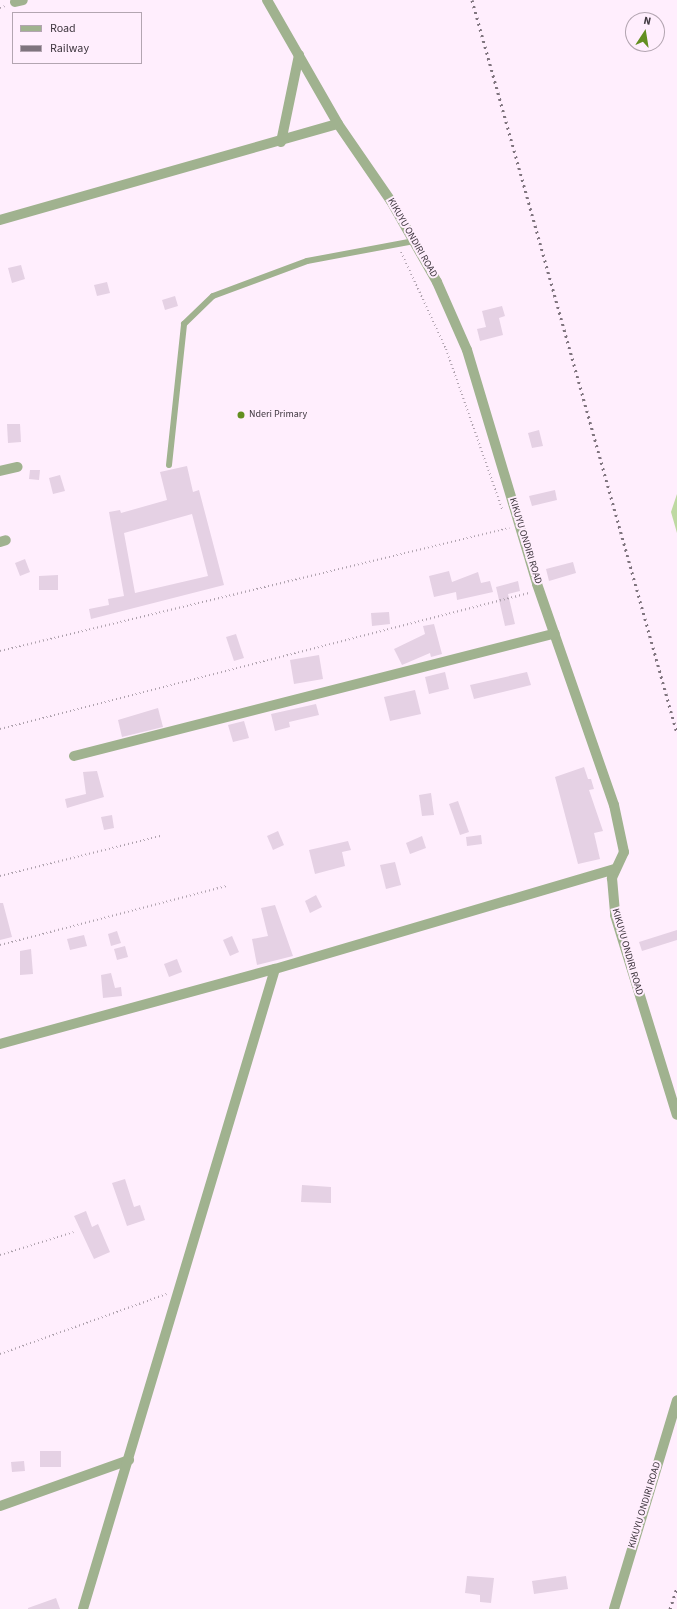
<!DOCTYPE html>
<html>
<head>
<meta charset="utf-8">
<style>
  body { margin:0 }
  #map { position:relative; width:677px; height:1609px; overflow:hidden; background:#ffeefd; font-family:"Source Sans 3",sans-serif }
  div>[style] { position:absolute }
  .green>* { inset:0; background:#bed9a2 }
  .building>* { inset:0; background:#e5d1e4 }
  .path>* { height:2px; margin-top:-1px; transform-origin:0; background:repeating-linear-gradient(90deg,#afa2ae 0 1px,transparent 0 4px) }
  .lane>* { height:6px; margin:-3px; padding:0 3px; transform-origin:3px; border-radius:3px; background:#a0b28f }
  .street>* { height:10px; margin:-5px; padding:0 5px; transform-origin:5px; border-radius:5px; background:#a0b28f }
  .rail>* { height:3px; margin-top:-1.5px; transform-origin:0; background:repeating-linear-gradient(90deg,#7f747e 0 2px,transparent 0 6px) }
  .dots>* { width:11px; height:11px; translate:-50% -50%; box-sizing:border-box; border:2px solid #ffeefd; border-radius:50% }
  span { translate:-50% -50%; white-space:nowrap; text-align:center; line-height:1.15; -webkit-text-stroke:4px #ffeefd; paint-order:stroke }
  .street-label { font-size:10px; color:#403840 }
  .poi-label { font-size:10px; color:#403840 }
  .left { translate:0 -50%; text-align:left }
  .legend { position:absolute; left:12px; top:12px; width:130px; height:52px; box-sizing:border-box; background:#ffeefd; border:1px solid #b3a5b1; margin:0; padding:5px 7px; list-style:none; font-size:12px; color:#403840 }
  .legend li { display:flex; align-items:center; gap:8px; height:20px }
  .legend b { width:20px; border:1px solid #b3a5b1 }
  .north { position:absolute; left:625px; top:12px; width:40px; height:40px; box-sizing:border-box; background:#ffeefd; border:1px solid #b3a5b1; border-radius:50%; rotate:12deg; font-size:11px; font-weight:700; line-height:16px; text-align:center; color:#403840 }
  .north::after { content:''; display:block; margin:auto; width:14px; height:18px; background:#638f20; clip-path:polygon(50% 0,100% 100%,50% 72%,0 100%) }
</style>
</head>
<body>
<div id="map">
  <div class="green">
    <div style="clip-path:polygon(677px 494px,677px 533px,671px 512px)"></div>
  </div>
  <div class="building">
    <div style="clip-path:polygon(21px 265px,25px 279px,12px 283px,8px 268px)"></div>
    <div style="clip-path:polygon(107px 282px,110px 293px,97px 296px,94px 285px)"></div>
    <div style="clip-path:polygon(175px 296px,178px 306px,165px 310px,162px 300px)"></div>
    <div style="clip-path:polygon(502px 306px,505px 316px,499px 318px,503px 335px,480px 341px,477px 329px,486px 327px,482px 311px)"></div>
    <div style="clip-path:polygon(7px 424px,20px 424px,21px 442px,8px 443px)"></div>
    <div style="clip-path:polygon(539px 430px,543px 446px,532px 448px,528px 433px)"></div>
    <div style="clip-path:polygon(evenodd,187px 466px,193px 492px,199px 490px,224px 585px,91px 619px,89px 609px,109px 605px,108px 599px,124px 596px,109px 512px,120px 510px,121px 513px,167px 500px,160px 472px,187px 466px,192px 514px,208px 576px,135px 593px,124px 533px,192px 514px)"></div>
    <div style="clip-path:polygon(30px 470px,40px 470px,39px 480px,29px 479px)"></div>
    <div style="clip-path:polygon(60px 475px,65px 491px,53px 494px,49px 478px)"></div>
    <div style="clip-path:polygon(555px 490px,557px 500px,532px 506px,529px 496px)"></div>
    <div style="clip-path:polygon(25px 559px,30px 572px,20px 576px,15px 563px)"></div>
    <div style="clip-path:polygon(573px 562px,576px 573px,549px 581px,546px 569px)"></div>
    <div style="clip-path:polygon(449px 571px,452px 582px,478px 572px,481px 583px,490px 581px,493px 592px,457px 600px,456px 592px,434px 597px,429px 576px)"></div>
    <div style="clip-path:polygon(58px 575px,58px 590px,39px 590px,39px 576px)"></div>
    <div style="clip-path:polygon(518px 581px,520px 591px,508px 594px,515px 624px,505px 626px,496px 587px)"></div>
    <div style="clip-path:polygon(389px 612px,390px 624px,372px 626px,371px 613px)"></div>
    <div style="clip-path:polygon(434px 624px,442px 654px,431px 657px,430px 653px,402px 665px,394px 649px,425px 634px,423px 626px)"></div>
    <div style="clip-path:polygon(236px 634px,244px 658px,234px 661px,226px 637px)"></div>
    <div style="clip-path:polygon(319px 655px,323px 679px,294px 684px,290px 660px)"></div>
    <div style="clip-path:polygon(445px 672px,449px 689px,429px 694px,425px 677px)"></div>
    <div style="clip-path:polygon(527px 672px,531px 685px,474px 699px,470px 685px)"></div>
    <div style="clip-path:polygon(415px 690px,421px 714px,390px 721px,384px 697px)"></div>
    <div style="clip-path:polygon(316px 704px,319px 715px,289px 722px,290px 727px,275px 731px,271px 714px)"></div>
    <div style="clip-path:polygon(158px 708px,163px 727px,122px 737px,118px 720px)"></div>
    <div style="clip-path:polygon(244px 721px,249px 738px,233px 742px,228px 725px)"></div>
    <div style="clip-path:polygon(584px 767px,588px 779px,591px 779px,594px 789px,589px 790px,603px 831px,594px 833px,600px 859px,578px 864px,555px 777px)"></div>
    <div style="clip-path:polygon(97px 771px,104px 797px,67px 808px,65px 799px,86px 794px,83px 772px)"></div>
    <div style="clip-path:polygon(431px 793px,434px 815px,422px 816px,419px 795px)"></div>
    <div style="clip-path:polygon(458px 801px,469px 832px,460px 835px,449px 804px)"></div>
    <div style="clip-path:polygon(112px 815px,114px 828px,104px 830px,101px 817px)"></div>
    <div style="clip-path:polygon(278px 831px,284px 845px,273px 850px,267px 836px)"></div>
    <div style="clip-path:polygon(481px 835px,482px 844px,467px 846px,466px 837px)"></div>
    <div style="clip-path:polygon(422px 836px,426px 848px,410px 854px,406px 843px)"></div>
    <div style="clip-path:polygon(348px 841px,351px 850px,342px 852px,345px 866px,315px 874px,309px 850px)"></div>
    <div style="clip-path:polygon(395px 862px,401px 885px,386px 889px,380px 865px)"></div>
    <div style="clip-path:polygon(316px 895px,322px 907px,310px 913px,305px 901px)"></div>
    <div style="clip-path:polygon(0 903px,3px 903px,12px 937px,0 940px)"></div>
    <div style="clip-path:polygon(275px 905px,293px 956px,257px 965px,252px 939px,268px 936px,261px 908px)"></div>
    <div style="clip-path:polygon(677px 930px,677px 940px,642px 951px,639px 942px)"></div>
    <div style="clip-path:polygon(117px 931px,121px 943px,111px 946px,108px 934px)"></div>
    <div style="clip-path:polygon(84px 935px,87px 946px,70px 950px,67px 939px)"></div>
    <div style="clip-path:polygon(232px 936px,239px 952px,230px 956px,223px 940px)"></div>
    <div style="clip-path:polygon(125px 946px,128px 957px,117px 960px,114px 949px)"></div>
    <div style="clip-path:polygon(31px 949px,33px 974px,20px 975px,20px 951px)"></div>
    <div style="clip-path:polygon(177px 959px,182px 972px,169px 977px,164px 964px)"></div>
    <div style="clip-path:polygon(111px 973px,115px 988px,121px 987px,122px 996px,103px 998px,101px 975px)"></div>
    <div style="clip-path:polygon(125px 1179px,134px 1207px,140px 1205px,145px 1220px,127px 1226px,112px 1183px)"></div>
    <div style="clip-path:polygon(302px 1185px,331px 1187px,331px 1203px,301px 1202px)"></div>
    <div style="clip-path:polygon(86px 1211px,92px 1227px,98px 1224px,110px 1252px,94px 1259px,74px 1216px)"></div>
    <div style="clip-path:polygon(40px 1451px,61px 1451px,61px 1467px,40px 1467px)"></div>
    <div style="clip-path:polygon(24px 1461px,25px 1471px,12px 1472px,11px 1462px)"></div>
    <div style="clip-path:polygon(467px 1576px,494px 1578px,491px 1603px,480px 1602px,480px 1595px,465px 1593px)"></div>
    <div style="clip-path:polygon(566px 1576px,568px 1589px,534px 1594px,532px 1581px)"></div>
    <div style="clip-path:polygon(56px 1598px,60px 1609px,28px 1609px,28px 1608px)"></div>
  </div>
  <div class="path">
    <div style="left:0;top:8px;width:5px;rotate:-22deg"></div>
    <div style="left:401px;top:252px;width:107px;rotate:65.1deg"></div>
    <div style="left:446px;top:349px;width:170px;rotate:70.7deg"></div>
    <div style="left:0;top:651px;width:524px;rotate:-13.59deg"></div>
    <div style="left:0;top:729px;width:546px;rotate:-14.42deg"></div>
    <div style="left:0;top:876px;width:166px;rotate:-14deg"></div>
    <div style="left:0;top:945px;width:235px;rotate:-14.6deg"></div>
    <div style="left:0;top:1255px;width:77px;rotate:-17.3deg"></div>
    <div style="left:0;top:1354px;width:177px;rotate:-19.8deg"></div>
  </div>
  <div class="lane">
    <div style="left:169px;top:465px;width:142px;rotate:-83.9deg"></div>
    <div style="left:184px;top:324px;width:40px;rotate:-44deg"></div>
    <div style="left:213px;top:296px;width:100px;rotate:-20.4deg"></div>
    <div style="left:307px;top:261px;width:109px;rotate:-10.6deg"></div>
  </div>
  <div class="street">
    <div style="left:267px;top:0;width:143px;rotate:60.2deg"></div>
    <div style="left:338px;top:124px;width:93px;rotate:55.5deg"></div>
    <div style="left:391px;top:201px;width:93px;rotate:60.4deg"></div>
    <div style="left:437px;top:282px;width:74px;rotate:66.2deg"></div>
    <div style="left:467px;top:350px;width:244px;rotate:73.3deg"></div>
    <div style="left:537px;top:584px;width:234px;rotate:70.8deg"></div>
    <div style="left:614px;top:805px;width:48px;rotate:78deg"></div>
    <div style="left:624px;top:852px;width:29px;rotate:115deg"></div>
    <div style="left:612px;top:878px;width:37px;rotate:85deg"></div>
    <div style="left:615px;top:915px;width:209px;rotate:72.8deg"></div>
    <div style="left:15px;top:2px;width:8px;rotate:-14deg"></div>
    <div style="left:281px;top:142px;width:89px;rotate:-78.3deg"></div>
    <div style="left:0;top:220px;width:351px;rotate:-15.9deg"></div>
    <div style="left:0;top:471px;width:18px;rotate:-13deg"></div>
    <div style="left:0;top:542px;width:6px;rotate:-18deg"></div>
    <div style="left:74px;top:756px;width:496px;rotate:-14.3deg"></div>
    <div style="left:0;top:1044px;width:285px;rotate:-15.3deg"></div>
    <div style="left:275px;top:969px;width:353px;rotate:-16.4deg"></div>
    <div style="left:0;top:1506px;width:137px;rotate:-19.6deg"></div>
    <div style="left:83px;top:1609px;width:668px;rotate:-73.3deg"></div>
    <div style="left:614px;top:1609px;width:218px;rotate:-73.2deg"></div>
  </div>
  <div class="rail">
    <div style="left:472px;top:0;width:761px;rotate:74.38deg"></div>
    <div style="left:670px;top:1609px;width:22px;rotate:-72deg"></div>
  </div>
  <div class="dots">
    <div style="left:241px;top:415px;background:#638f20"></div>
  </div>
  <div class="street-label">
    <span style="left:412px;top:238px;rotate:60deg">KIKUYU ONDIRI ROAD</span>
    <span style="left:525px;top:541px;rotate:73deg">KIKUYU ONDIRI ROAD</span>
    <span style="left:627px;top:952px;rotate:74deg">KIKUYU ONDIRI ROAD</span>
    <span style="left:645px;top:1505px;rotate:-73deg">KIKUYU ONDIRI ROAD</span>
  </div>
  <div class="poi-label">
    <span class="left" style="left:249px;top:415px">Nderi Primary</span>
  </div>
  <ul class="legend">
  <li><b style="height:5px;background:#a0b28f"></b>Road</li>
  <li><b style="height:5px;background:#7f747e"></b>Railway</li>
  </ul>
  <div class="north">N</div>
</div>
</body>
</html>
